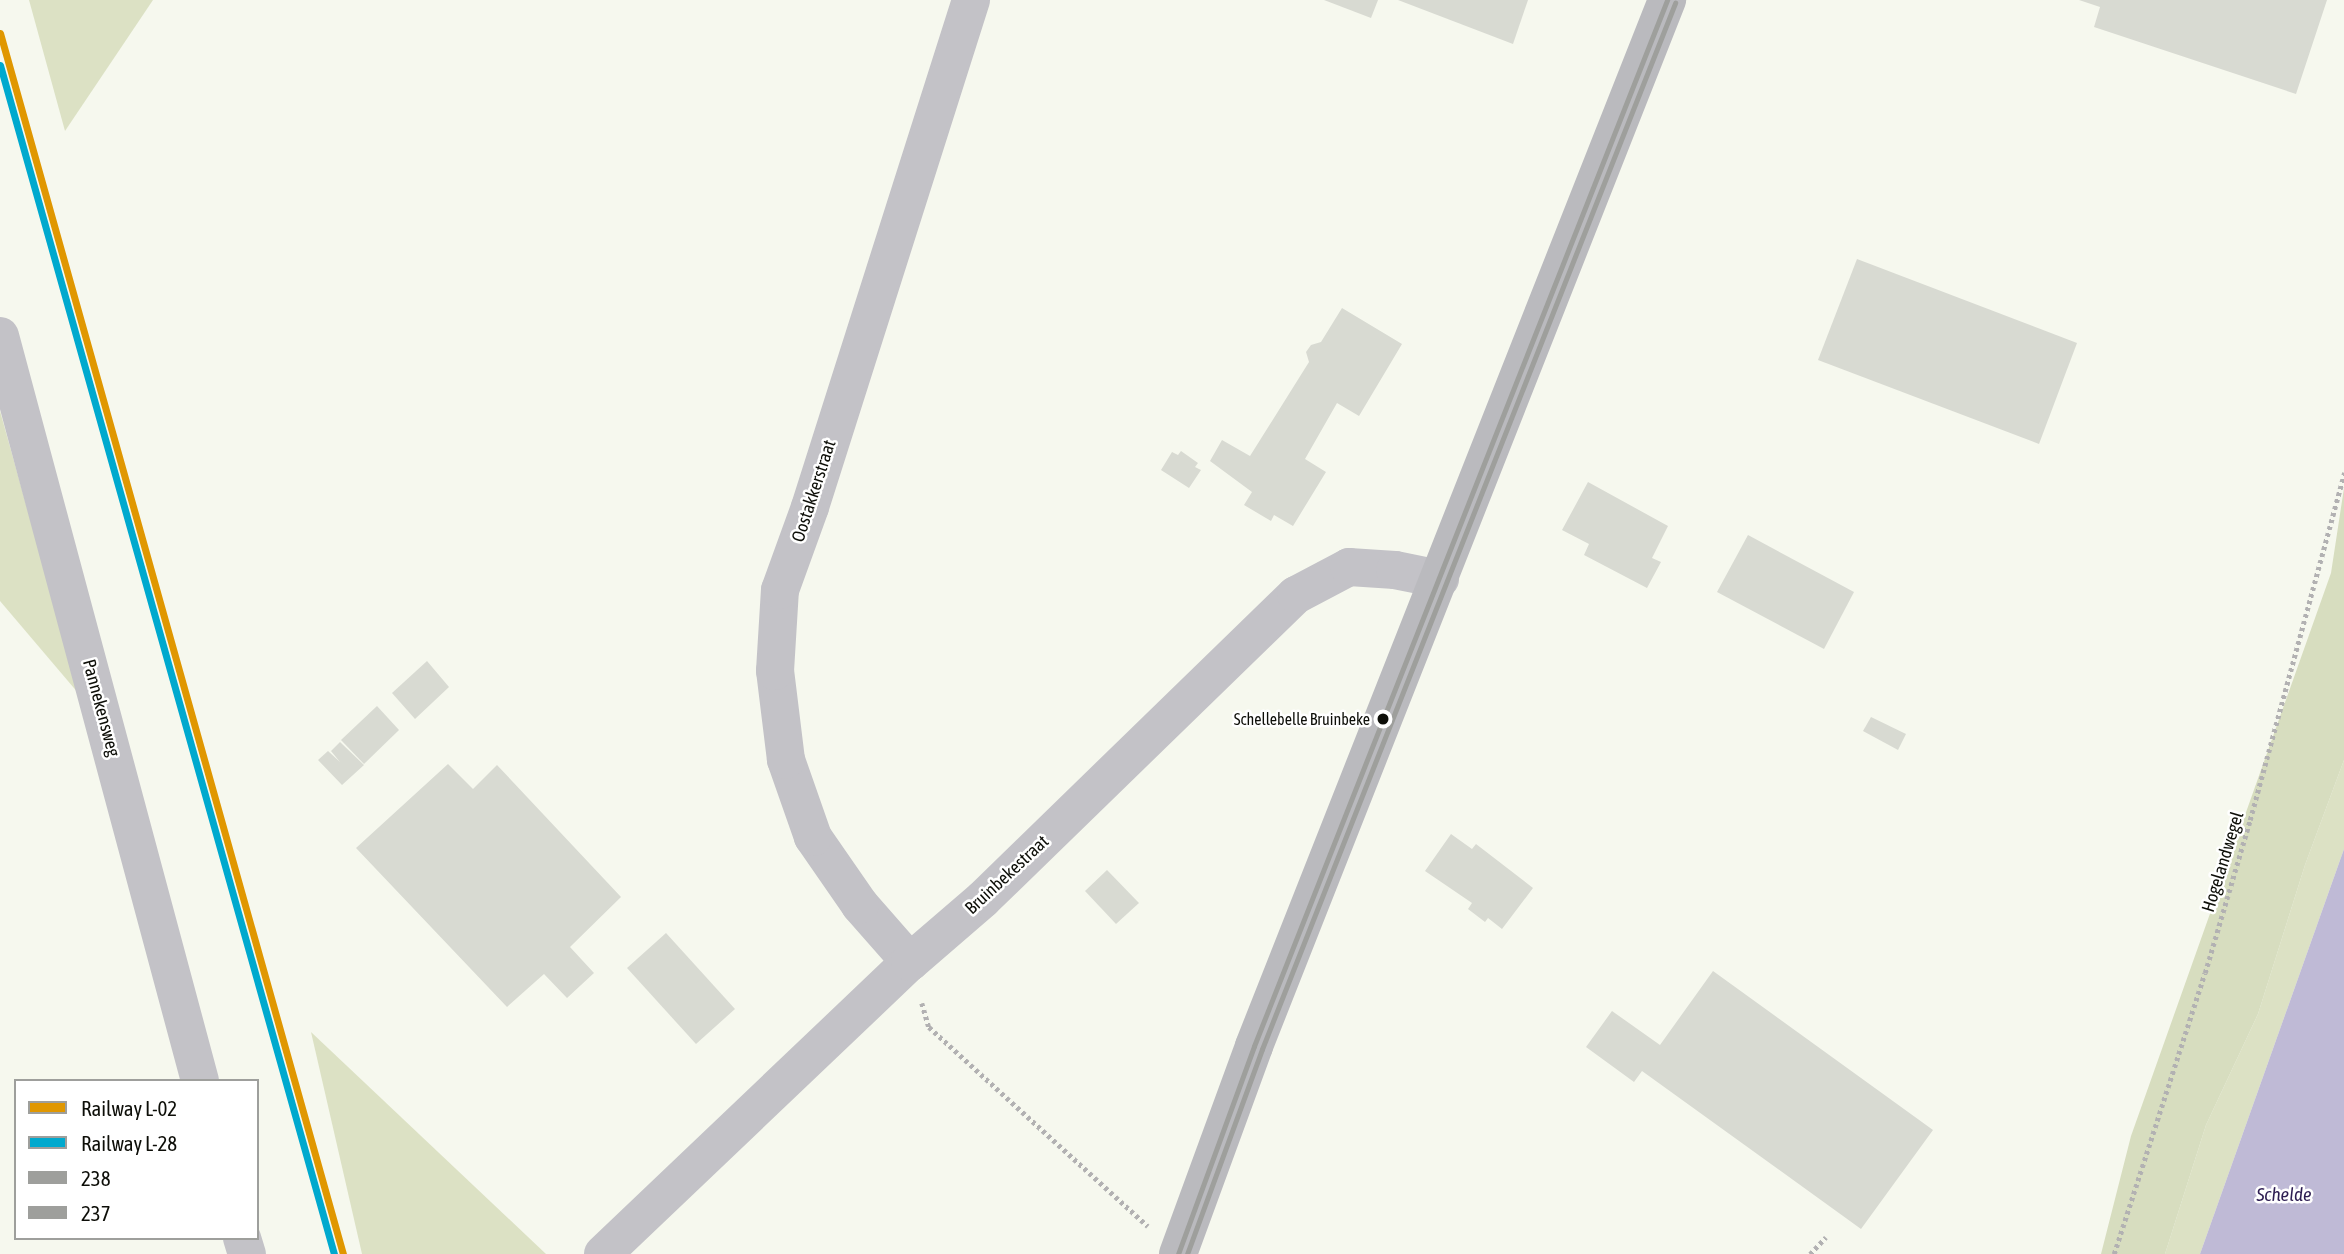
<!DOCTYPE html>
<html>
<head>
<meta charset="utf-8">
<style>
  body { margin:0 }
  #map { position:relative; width:2344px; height:1254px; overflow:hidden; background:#f6f8ee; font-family:"Asap Condensed",sans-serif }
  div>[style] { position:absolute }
  .green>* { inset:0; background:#dce1c4 }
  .forest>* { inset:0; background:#d7ddbf }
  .water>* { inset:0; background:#bfbad6 }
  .building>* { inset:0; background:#d8dad2 }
  .path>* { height:4.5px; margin-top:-2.25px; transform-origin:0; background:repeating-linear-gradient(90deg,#b2b1b2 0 3.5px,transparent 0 7px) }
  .minor>* { height:38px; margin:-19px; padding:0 19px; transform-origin:19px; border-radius:19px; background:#c3c2c7 }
  .major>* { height:38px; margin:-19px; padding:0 19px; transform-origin:19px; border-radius:19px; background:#bababe }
  .bus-1>* { height:5px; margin:-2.5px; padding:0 2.5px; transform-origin:2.5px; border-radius:2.5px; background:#9e9f9c }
  .bus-2>* { height:5px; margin:-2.5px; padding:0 2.5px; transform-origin:2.5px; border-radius:2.5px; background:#9e9f9c }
  .rail-1>* { height:7px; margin:-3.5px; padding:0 3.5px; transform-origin:3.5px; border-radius:3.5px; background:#e09701 }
  .rail-2>* { height:7px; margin:-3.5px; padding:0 3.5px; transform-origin:3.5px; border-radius:3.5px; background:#00a9ce }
  .dots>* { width:19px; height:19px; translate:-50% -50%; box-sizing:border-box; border:4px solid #fff; border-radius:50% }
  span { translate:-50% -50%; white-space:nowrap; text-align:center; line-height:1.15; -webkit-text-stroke:5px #fff; paint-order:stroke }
  .bus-label { font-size:16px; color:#0d0e08 }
  .right { translate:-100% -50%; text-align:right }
  .street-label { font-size:18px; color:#0d0e08 }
  .water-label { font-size:19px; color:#2d1d52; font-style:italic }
  .legend { position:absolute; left:14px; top:1079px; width:245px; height:161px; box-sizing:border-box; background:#fff; border:2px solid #9e9f9c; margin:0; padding:9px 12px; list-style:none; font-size:21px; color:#0d0e08 }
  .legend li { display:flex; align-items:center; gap:14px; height:35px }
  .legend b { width:35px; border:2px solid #9e9f9c }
</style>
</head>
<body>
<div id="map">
  <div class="green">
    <div style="clip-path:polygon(29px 0,153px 0,65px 131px)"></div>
    <div style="clip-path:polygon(0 411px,79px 694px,0 601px)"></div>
    <div style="clip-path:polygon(2344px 760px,2344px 849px,2200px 1254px,2165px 1254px,2206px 1125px,2258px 1014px,2305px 865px)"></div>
    <div style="clip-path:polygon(311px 1032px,546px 1254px,362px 1254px)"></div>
  </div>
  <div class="forest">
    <div style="clip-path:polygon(2344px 488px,2344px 760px,2305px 865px,2258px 1014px,2206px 1125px,2165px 1254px,2101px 1254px,2131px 1136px,2331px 573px)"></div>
  </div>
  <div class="water">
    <div style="clip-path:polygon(2344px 849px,2344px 1254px,2200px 1254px)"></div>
  </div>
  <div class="building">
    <div style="clip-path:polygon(1324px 0,1378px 0,1371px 18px)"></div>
    <div style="clip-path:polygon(1398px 0,1528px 0,1513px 44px)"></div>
    <div style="clip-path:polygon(2079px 0,2327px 0,2296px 94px,2094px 27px,2100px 7px)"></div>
    <div style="clip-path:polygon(1857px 259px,2077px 343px,2039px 444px,1818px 360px)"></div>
    <div style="clip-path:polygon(1342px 308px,1402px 344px,1359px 416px,1337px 403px,1305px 459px,1326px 472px,1293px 526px,1274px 515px,1271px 521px,1244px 505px,1252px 492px,1210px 461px,1222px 440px,1250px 456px,1309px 362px,1306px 352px,1311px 345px,1321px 342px)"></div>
    <div style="clip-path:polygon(1181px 451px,1198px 463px,1195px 467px,1201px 470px,1189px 488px,1161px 470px,1172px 452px,1178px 455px)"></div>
    <div style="clip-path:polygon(1588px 482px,1668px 526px,1652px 558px,1661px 562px,1647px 588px,1584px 555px,1589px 544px,1562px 530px)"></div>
    <div style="clip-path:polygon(1748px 535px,1854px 592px,1824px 649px,1717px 592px)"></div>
    <div style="clip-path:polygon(427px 661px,449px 687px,415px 719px,392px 693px)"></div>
    <div style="clip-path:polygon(377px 706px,399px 730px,364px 764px,341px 740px)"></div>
    <div style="clip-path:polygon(1871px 717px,1906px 734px,1898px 750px,1863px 731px)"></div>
    <div style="clip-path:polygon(340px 742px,364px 765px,342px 785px,318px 760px,328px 751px,340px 762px,331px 751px)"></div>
    <div style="clip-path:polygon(448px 764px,473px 789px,497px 765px,621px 897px,570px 947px,594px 973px,567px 998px,544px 974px,507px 1007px,356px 848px)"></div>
    <div style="clip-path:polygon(1451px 834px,1472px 849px,1476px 844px,1533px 888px,1502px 929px,1488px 918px,1485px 922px,1468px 909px,1472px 903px,1425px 871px)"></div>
    <div style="clip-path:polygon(1107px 870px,1139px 903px,1116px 924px,1085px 891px)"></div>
    <div style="clip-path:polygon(666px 933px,735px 1009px,696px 1044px,627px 968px)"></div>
    <div style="clip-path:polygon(1713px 971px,1933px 1130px,1861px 1229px,1642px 1071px,1634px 1082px,1586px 1047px,1612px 1011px,1660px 1045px)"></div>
  </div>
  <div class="path">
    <div style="left:922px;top:1003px;width:25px;rotate:74deg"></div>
    <div style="left:929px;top:1027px;width:296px;rotate:42.3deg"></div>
    <div style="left:1810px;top:1254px;width:23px;rotate:-47deg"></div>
    <div style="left:2114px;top:1254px;width:295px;rotate:-72.1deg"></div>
    <div style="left:2205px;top:973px;width:159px;rotate:-73.6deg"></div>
    <div style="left:2250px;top:820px;width:360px;rotate:-74.8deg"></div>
  </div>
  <div class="minor">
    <div style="left:0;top:336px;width:771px;rotate:74.97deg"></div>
    <div style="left:910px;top:962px;width:76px;rotate:-131.3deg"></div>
    <div style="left:860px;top:905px;width:83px;rotate:-124.7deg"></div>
    <div style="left:813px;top:837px;width:82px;rotate:-109.3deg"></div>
    <div style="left:786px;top:760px;width:90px;rotate:-97deg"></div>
    <div style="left:775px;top:671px;width:81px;rotate:-86.5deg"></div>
    <div style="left:780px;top:590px;width:88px;rotate:-70.1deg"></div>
    <div style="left:810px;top:507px;width:532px;rotate:-72.38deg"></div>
    <div style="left:242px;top:1238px;width:17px;rotate:73deg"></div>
    <div style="left:603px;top:1254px;width:424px;rotate:-43.6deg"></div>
    <div style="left:910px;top:962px;width:96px;rotate:-40.8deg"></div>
    <div style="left:983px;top:899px;width:436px;rotate:-44.2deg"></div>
    <div style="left:1296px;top:595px;width:60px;rotate:-27.8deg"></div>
    <div style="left:1349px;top:567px;width:46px;rotate:3.7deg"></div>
    <div style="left:1395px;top:570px;width:46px;rotate:11.3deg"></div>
  </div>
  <div class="major">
    <div style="left:1178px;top:1254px;width:221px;rotate:-69.9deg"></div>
    <div style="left:1254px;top:1046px;width:1125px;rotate:-68.45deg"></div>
  </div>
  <div class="bus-1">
    <div style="left:1178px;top:1254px;width:221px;rotate:-69.9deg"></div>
    <div style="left:1254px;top:1046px;width:1125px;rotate:-68.45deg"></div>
  </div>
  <div class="bus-2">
    <div style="left:1187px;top:1254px;width:218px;rotate:-69.9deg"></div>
    <div style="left:1262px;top:1049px;width:1125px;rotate:-68.45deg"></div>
  </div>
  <div class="rail-1">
    <div style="left:0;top:33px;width:1268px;rotate:74.31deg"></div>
  </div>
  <div class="rail-2">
    <div style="left:0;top:65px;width:1235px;rotate:74.31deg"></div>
  </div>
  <div class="dots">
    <div style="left:1383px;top:719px;background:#0d0e08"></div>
  </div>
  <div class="bus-label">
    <span class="right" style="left:1370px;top:719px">Schellebelle Bruinbeke</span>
  </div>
  <div class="street-label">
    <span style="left:814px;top:491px;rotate:-72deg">Oostakkerstraat</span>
    <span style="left:101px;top:708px;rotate:75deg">Pannekensweg</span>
    <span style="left:2223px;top:862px;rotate:-73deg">Hogelandwegel</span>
    <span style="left:1007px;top:875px;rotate:-43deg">Bruinbekestraat</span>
  </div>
  <div class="water-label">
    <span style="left:2284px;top:1195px">Schelde</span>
  </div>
  <ul class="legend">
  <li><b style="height:9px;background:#e09701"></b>Railway L-02</li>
  <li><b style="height:9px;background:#00a9ce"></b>Railway L-28</li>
  <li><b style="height:9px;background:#9e9f9c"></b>238</li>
  <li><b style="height:9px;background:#9e9f9c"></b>237</li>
  </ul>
</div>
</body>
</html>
